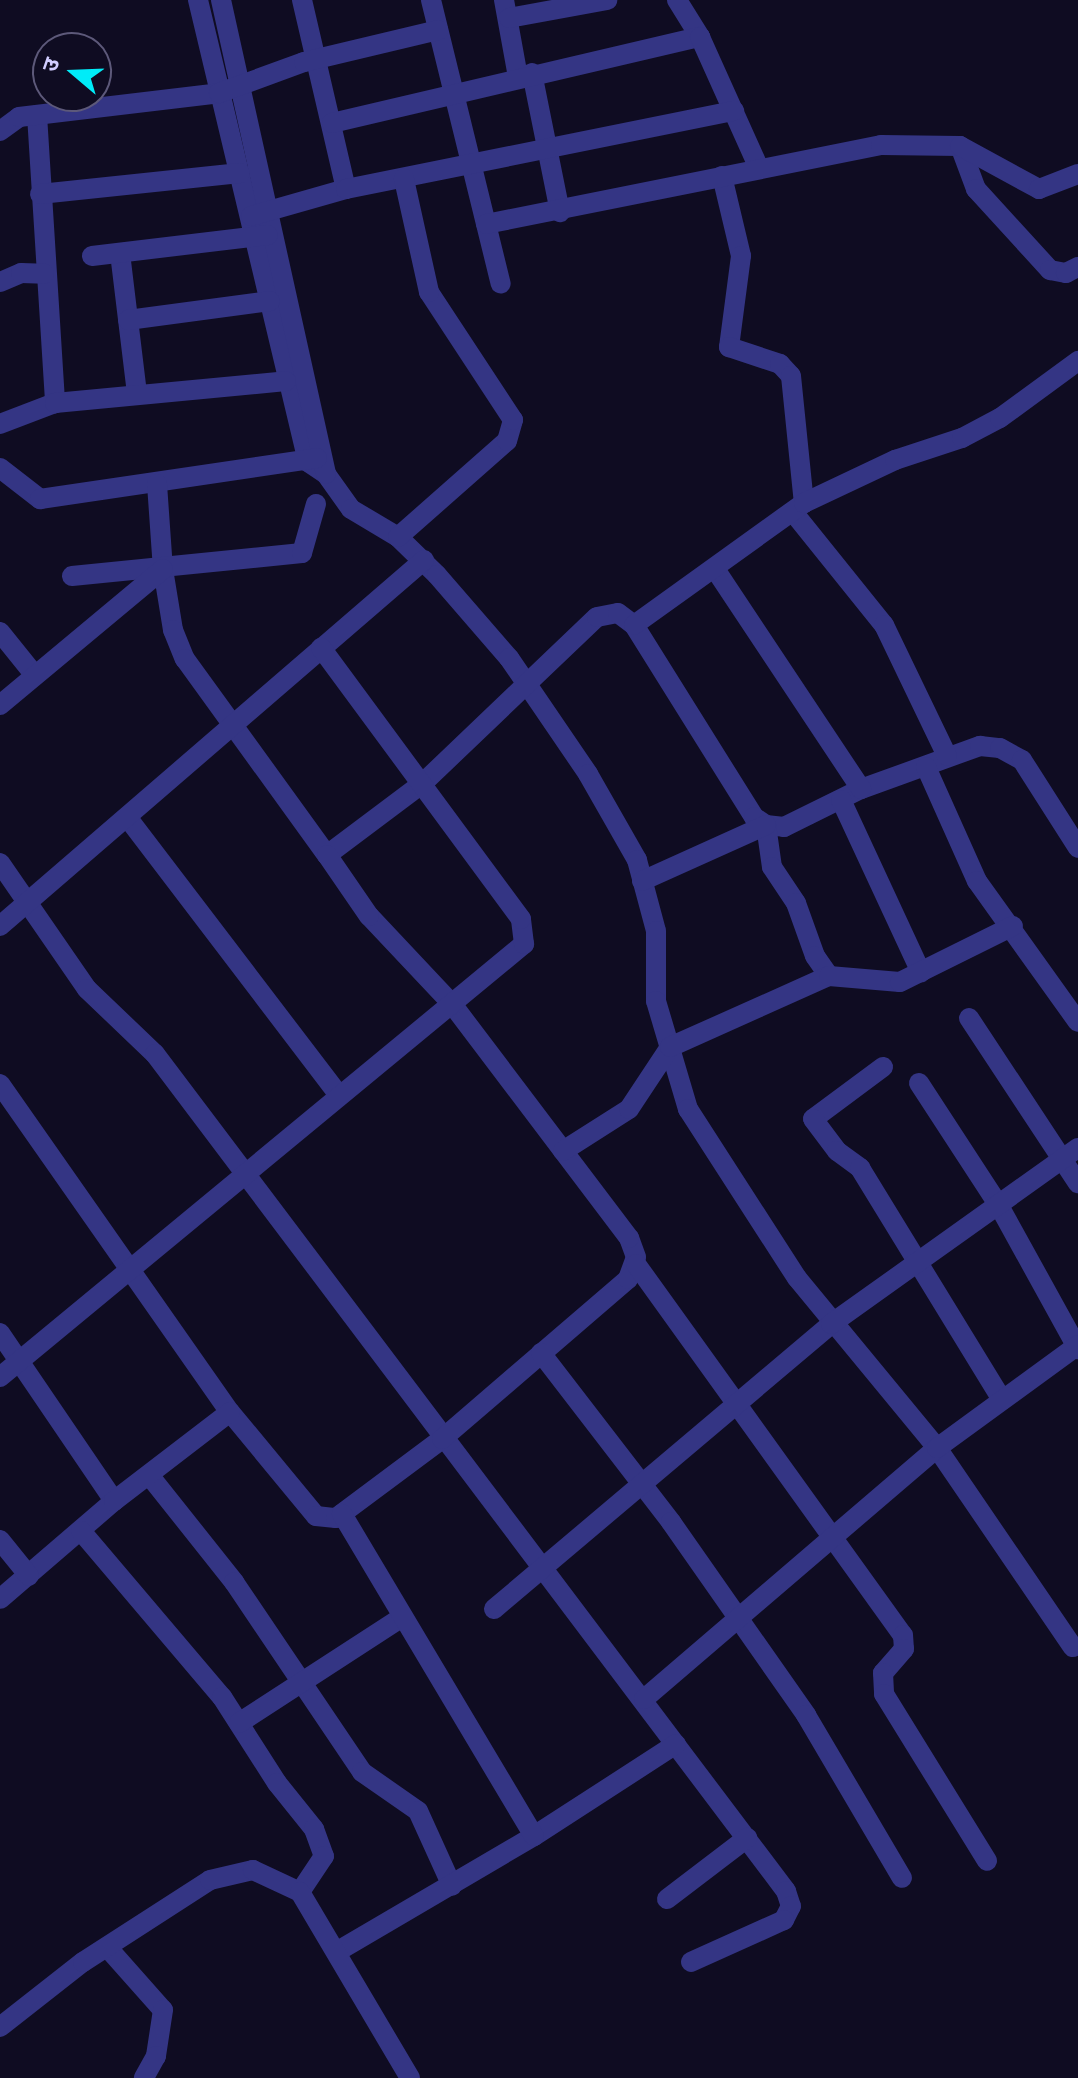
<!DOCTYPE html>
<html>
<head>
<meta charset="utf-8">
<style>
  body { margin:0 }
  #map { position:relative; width:1078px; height:2078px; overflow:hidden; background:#0f0c22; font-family:"Alegreya Sans","Noto Sans Devanagari",sans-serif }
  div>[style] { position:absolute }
  .minor>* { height:20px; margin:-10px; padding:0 10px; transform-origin:10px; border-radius:10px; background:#343584 }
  span { translate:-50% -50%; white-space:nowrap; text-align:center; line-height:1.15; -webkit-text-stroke:6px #0f0c22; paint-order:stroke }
  .north { position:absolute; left:32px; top:32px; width:80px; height:80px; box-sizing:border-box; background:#0f0c22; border:2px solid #5d597a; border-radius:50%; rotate:289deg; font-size:22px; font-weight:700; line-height:32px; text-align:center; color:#d1cdff }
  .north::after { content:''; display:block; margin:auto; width:28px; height:36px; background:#00ecf8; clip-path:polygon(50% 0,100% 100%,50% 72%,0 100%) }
</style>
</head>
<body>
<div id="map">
  <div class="minor">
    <div style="left:198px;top:0;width:475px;rotate:76.6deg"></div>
    <div style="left:308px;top:462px;width:22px;rotate:34deg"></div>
    <div style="left:326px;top:474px;width:43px;rotate:54.5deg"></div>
    <div style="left:351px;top:509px;width:55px;rotate:30.8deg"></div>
    <div style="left:398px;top:537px;width:54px;rotate:44.3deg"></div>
    <div style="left:437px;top:575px;width:110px;rotate:49.1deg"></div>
    <div style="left:509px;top:658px;width:140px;rotate:55.7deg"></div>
    <div style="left:588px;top:774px;width:99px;rotate:60.3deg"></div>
    <div style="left:637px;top:860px;width:73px;rotate:75deg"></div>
    <div style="left:656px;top:931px;width:70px;rotate:90deg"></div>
    <div style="left:656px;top:1001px;width:113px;rotate:73.5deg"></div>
    <div style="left:688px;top:1109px;width:201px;rotate:57.2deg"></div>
    <div style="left:797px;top:1278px;width:220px;rotate:50.5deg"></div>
    <div style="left:937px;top:1448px;width:241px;rotate:55.7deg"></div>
    <div style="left:221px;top:0;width:485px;rotate:77.5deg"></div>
    <div style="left:302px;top:0;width:194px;rotate:76.9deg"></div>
    <div style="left:431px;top:0;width:292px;rotate:76.2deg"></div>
    <div style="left:504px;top:0;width:78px;rotate:79.7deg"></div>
    <div style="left:677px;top:0;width:44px;rotate:58.1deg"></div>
    <div style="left:509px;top:18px;width:100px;rotate:-10.4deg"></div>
    <div style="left:532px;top:73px;width:142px;rotate:78.6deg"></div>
    <div style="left:37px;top:115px;width:289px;rotate:86.4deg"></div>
    <div style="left:332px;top:123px;width:378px;rotate:-13.2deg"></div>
    <div style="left:700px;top:37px;width:144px;rotate:65.8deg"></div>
    <div style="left:0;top:131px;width:24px;rotate:-36deg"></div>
    <div style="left:19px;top:117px;width:201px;rotate:-6.8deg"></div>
    <div style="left:219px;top:93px;width:90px;rotate:-20deg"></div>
    <div style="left:304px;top:62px;width:138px;rotate:-13.4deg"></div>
    <div style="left:960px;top:146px;width:46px;rotate:69.6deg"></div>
    <div style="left:976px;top:189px;width:110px;rotate:47.6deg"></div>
    <div style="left:1050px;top:270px;width:16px;rotate:11deg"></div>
    <div style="left:1066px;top:273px;width:13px;rotate:-27deg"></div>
    <div style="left:722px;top:176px;width:82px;rotate:76.6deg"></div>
    <div style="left:741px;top:256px;width:92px;rotate:97.5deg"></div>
    <div style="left:729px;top:347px;width:54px;rotate:18.4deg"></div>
    <div style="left:780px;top:364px;width:16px;rotate:47deg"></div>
    <div style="left:791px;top:376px;width:128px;rotate:84.2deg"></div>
    <div style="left:40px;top:194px;width:201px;rotate:-6deg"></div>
    <div style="left:251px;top:216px;width:99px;rotate:-15.9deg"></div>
    <div style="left:346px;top:189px;width:396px;rotate:-11.4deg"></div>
    <div style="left:486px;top:224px;width:403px;rotate:-11.3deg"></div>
    <div style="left:881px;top:145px;width:79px;rotate:0.7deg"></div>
    <div style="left:960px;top:146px;width:90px;rotate:28.6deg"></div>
    <div style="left:1039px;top:189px;width:42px;rotate:-21deg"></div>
    <div style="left:120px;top:253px;width:142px;rotate:83.1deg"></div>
    <div style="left:92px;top:256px;width:177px;rotate:-6.8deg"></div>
    <div style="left:0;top:282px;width:23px;rotate:-23deg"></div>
    <div style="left:21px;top:273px;width:23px;rotate:2deg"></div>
    <div style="left:128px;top:320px;width:143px;rotate:-7.6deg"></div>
    <div style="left:0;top:424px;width:59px;rotate:-20.9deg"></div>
    <div style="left:55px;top:403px;width:232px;rotate:-5.4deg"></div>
    <div style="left:0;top:468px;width:51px;rotate:37.8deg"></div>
    <div style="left:40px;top:499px;width:280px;rotate:-8.4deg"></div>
    <div style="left:157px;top:484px;width:85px;rotate:86deg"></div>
    <div style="left:163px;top:569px;width:62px;rotate:80.7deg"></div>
    <div style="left:173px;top:630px;width:31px;rotate:68deg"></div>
    <div style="left:185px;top:659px;width:242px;rotate:54.1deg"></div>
    <div style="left:327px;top:855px;width:120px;rotate:-36.9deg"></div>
    <div style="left:423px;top:783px;width:240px;rotate:-43.7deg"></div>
    <div style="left:597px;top:617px;width:21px;rotate:-11deg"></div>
    <div style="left:618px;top:613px;width:20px;rotate:37deg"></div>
    <div style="left:634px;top:625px;width:226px;rotate:58deg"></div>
    <div style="left:754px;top:817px;width:14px;rotate:34deg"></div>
    <div style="left:766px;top:825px;width:18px;rotate:6deg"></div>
    <div style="left:784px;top:827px;width:86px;rotate:-26.3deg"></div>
    <div style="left:861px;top:789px;width:127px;rotate:-19.9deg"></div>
    <div style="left:980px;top:746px;width:20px;rotate:6deg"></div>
    <div style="left:1000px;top:748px;width:25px;rotate:29deg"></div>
    <div style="left:1022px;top:760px;width:104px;rotate:57.5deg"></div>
    <div style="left:793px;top:512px;width:145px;rotate:51.2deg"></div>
    <div style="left:884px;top:625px;width:145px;rotate:64.3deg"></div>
    <div style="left:398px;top:537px;width:145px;rotate:-41.4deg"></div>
    <div style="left:507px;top:441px;width:22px;rotate:-74deg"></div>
    <div style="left:513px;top:420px;width:153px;rotate:-123.3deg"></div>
    <div style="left:429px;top:292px;width:116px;rotate:-102.5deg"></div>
    <div style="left:715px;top:569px;width:264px;rotate:56.4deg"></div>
    <div style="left:72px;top:576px;width:231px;rotate:-5.7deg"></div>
    <div style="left:302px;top:553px;width:51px;rotate:-74.1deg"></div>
    <div style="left:634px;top:625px;width:209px;rotate:-35.7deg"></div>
    <div style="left:804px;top:503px;width:101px;rotate:-25.3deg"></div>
    <div style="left:895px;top:460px;width:71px;rotate:-18.2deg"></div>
    <div style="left:962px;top:438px;width:43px;rotate:-27.8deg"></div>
    <div style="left:1000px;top:418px;width:97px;rotate:-36.2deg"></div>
    <div style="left:0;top:632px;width:53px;rotate:51.2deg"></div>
    <div style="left:0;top:705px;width:212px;rotate:-39.8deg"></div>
    <div style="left:926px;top:767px;width:125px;rotate:65.9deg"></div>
    <div style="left:977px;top:881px;width:173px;rotate:54.4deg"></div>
    <div style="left:841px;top:800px;width:190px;rotate:65.1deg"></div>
    <div style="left:127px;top:817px;width:350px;rotate:52.7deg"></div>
    <div style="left:766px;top:825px;width:42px;rotate:81.9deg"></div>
    <div style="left:772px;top:867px;width:43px;rotate:56.3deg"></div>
    <div style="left:796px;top:903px;width:56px;rotate:70.3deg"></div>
    <div style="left:815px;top:956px;width:24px;rotate:55deg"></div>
    <div style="left:0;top:863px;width:153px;rotate:55.4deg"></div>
    <div style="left:87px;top:989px;width:94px;rotate:43.7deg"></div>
    <div style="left:155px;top:1054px;width:1048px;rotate:52.99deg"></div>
    <div style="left:786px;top:1891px;width:16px;rotate:72deg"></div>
    <div style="left:791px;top:1906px;width:16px;rotate:117deg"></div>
    <div style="left:784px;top:1920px;width:102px;rotate:155.7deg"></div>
    <div style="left:642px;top:881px;width:136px;rotate:-24.3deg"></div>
    <div style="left:0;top:926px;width:560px;rotate:-40.8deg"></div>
    <div style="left:969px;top:1018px;width:198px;rotate:56.6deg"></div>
    <div style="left:883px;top:1067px;width:87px;rotate:143.4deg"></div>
    <div style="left:813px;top:1119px;width:40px;rotate:53deg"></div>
    <div style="left:837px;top:1151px;width:29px;rotate:36deg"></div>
    <div style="left:860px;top:1168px;width:272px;rotate:58.5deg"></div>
    <div style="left:919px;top:1083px;width:145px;rotate:56.9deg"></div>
    <div style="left:998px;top:1204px;width:166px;rotate:61.1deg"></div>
    <div style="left:0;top:1084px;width:401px;rotate:55deg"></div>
    <div style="left:230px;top:1412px;width:135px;rotate:50.4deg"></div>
    <div style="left:316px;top:1516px;width:20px;rotate:6deg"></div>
    <div style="left:336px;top:1518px;width:132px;rotate:-36.7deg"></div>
    <div style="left:442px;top:1439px;width:245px;rotate:-40.7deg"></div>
    <div style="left:628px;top:1279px;width:23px;rotate:-70deg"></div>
    <div style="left:636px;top:1257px;width:20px;rotate:-110deg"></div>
    <div style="left:629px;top:1238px;width:292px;rotate:-127.1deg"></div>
    <div style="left:453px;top:1005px;width:122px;rotate:-133.3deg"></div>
    <div style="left:369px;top:916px;width:74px;rotate:-124.5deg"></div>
    <div style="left:563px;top:1151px;width:78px;rotate:-32.5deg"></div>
    <div style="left:629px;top:1109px;width:74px;rotate:-56.5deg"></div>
    <div style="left:670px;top:1047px;width:174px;rotate:-24.1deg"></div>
    <div style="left:829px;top:976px;width:71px;rotate:4.8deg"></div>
    <div style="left:900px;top:982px;width:126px;rotate:-26.4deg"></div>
    <div style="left:636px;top:1264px;width:457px;rotate:54.3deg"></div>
    <div style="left:903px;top:1635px;width:14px;rotate:86deg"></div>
    <div style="left:904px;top:1649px;width:32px;rotate:131deg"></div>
    <div style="left:883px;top:1673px;width:21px;rotate:87deg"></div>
    <div style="left:884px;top:1694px;width:196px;rotate:58.3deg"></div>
    <div style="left:0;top:1333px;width:203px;rotate:55.8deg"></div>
    <div style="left:114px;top:1501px;width:150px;rotate:139.3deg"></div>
    <div style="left:541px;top:1353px;width:213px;rotate:52.4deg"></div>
    <div style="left:671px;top:1522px;width:236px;rotate:55deg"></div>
    <div style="left:806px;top:1715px;width:189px;rotate:59.5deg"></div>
    <div style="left:0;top:1377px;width:680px;rotate:-39.57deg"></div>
    <div style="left:524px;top:944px;width:25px;rotate:-97deg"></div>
    <div style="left:521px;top:919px;width:337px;rotate:-126.4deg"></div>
    <div style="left:149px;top:1475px;width:137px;rotate:51.5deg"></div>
    <div style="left:234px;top:1582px;width:229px;rotate:56deg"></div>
    <div style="left:362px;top:1772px;width:68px;rotate:34.9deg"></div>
    <div style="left:418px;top:1811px;width:82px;rotate:65.6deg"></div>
    <div style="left:114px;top:1501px;width:146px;rotate:-37.5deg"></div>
    <div style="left:81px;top:1531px;width:218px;rotate:49.7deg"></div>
    <div style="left:222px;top:1697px;width:102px;rotate:57.4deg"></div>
    <div style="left:277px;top:1783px;width:59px;rotate:51.2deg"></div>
    <div style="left:314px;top:1829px;width:29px;rotate:70deg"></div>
    <div style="left:324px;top:1856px;width:43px;rotate:123.7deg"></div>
    <div style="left:0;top:1540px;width:46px;rotate:51.1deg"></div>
    <div style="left:494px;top:1609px;width:441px;rotate:-40.2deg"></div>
    <div style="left:831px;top:1324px;width:303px;rotate:-35.5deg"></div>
    <div style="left:644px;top:1699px;width:386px;rotate:-40.6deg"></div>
    <div style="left:937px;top:1448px;width:175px;rotate:-36.1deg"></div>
    <div style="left:239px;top:1723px;width:194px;rotate:-33deg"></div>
    <div style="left:534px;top:1836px;width:169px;rotate:-32.9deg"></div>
    <div style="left:667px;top:1899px;width:101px;rotate:-37.3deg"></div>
    <div style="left:107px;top:1947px;width:84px;rotate:48.4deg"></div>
    <div style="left:163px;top:2010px;width:47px;rotate:98.7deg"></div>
    <div style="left:156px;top:2056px;width:25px;rotate:119deg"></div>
    <div style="left:338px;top:1951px;width:227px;rotate:-30.4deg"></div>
    <div style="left:534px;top:1836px;width:375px;rotate:-120.8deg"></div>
    <div style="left:0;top:2027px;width:105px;rotate:-38.1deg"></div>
    <div style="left:83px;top:1962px;width:151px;rotate:-32.8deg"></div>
    <div style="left:210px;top:1880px;width:44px;rotate:-13.1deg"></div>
    <div style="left:253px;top:1870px;width:52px;rotate:25.1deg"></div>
    <div style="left:300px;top:1892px;width:216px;rotate:59.4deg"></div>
  </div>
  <div class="north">उ</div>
</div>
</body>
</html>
